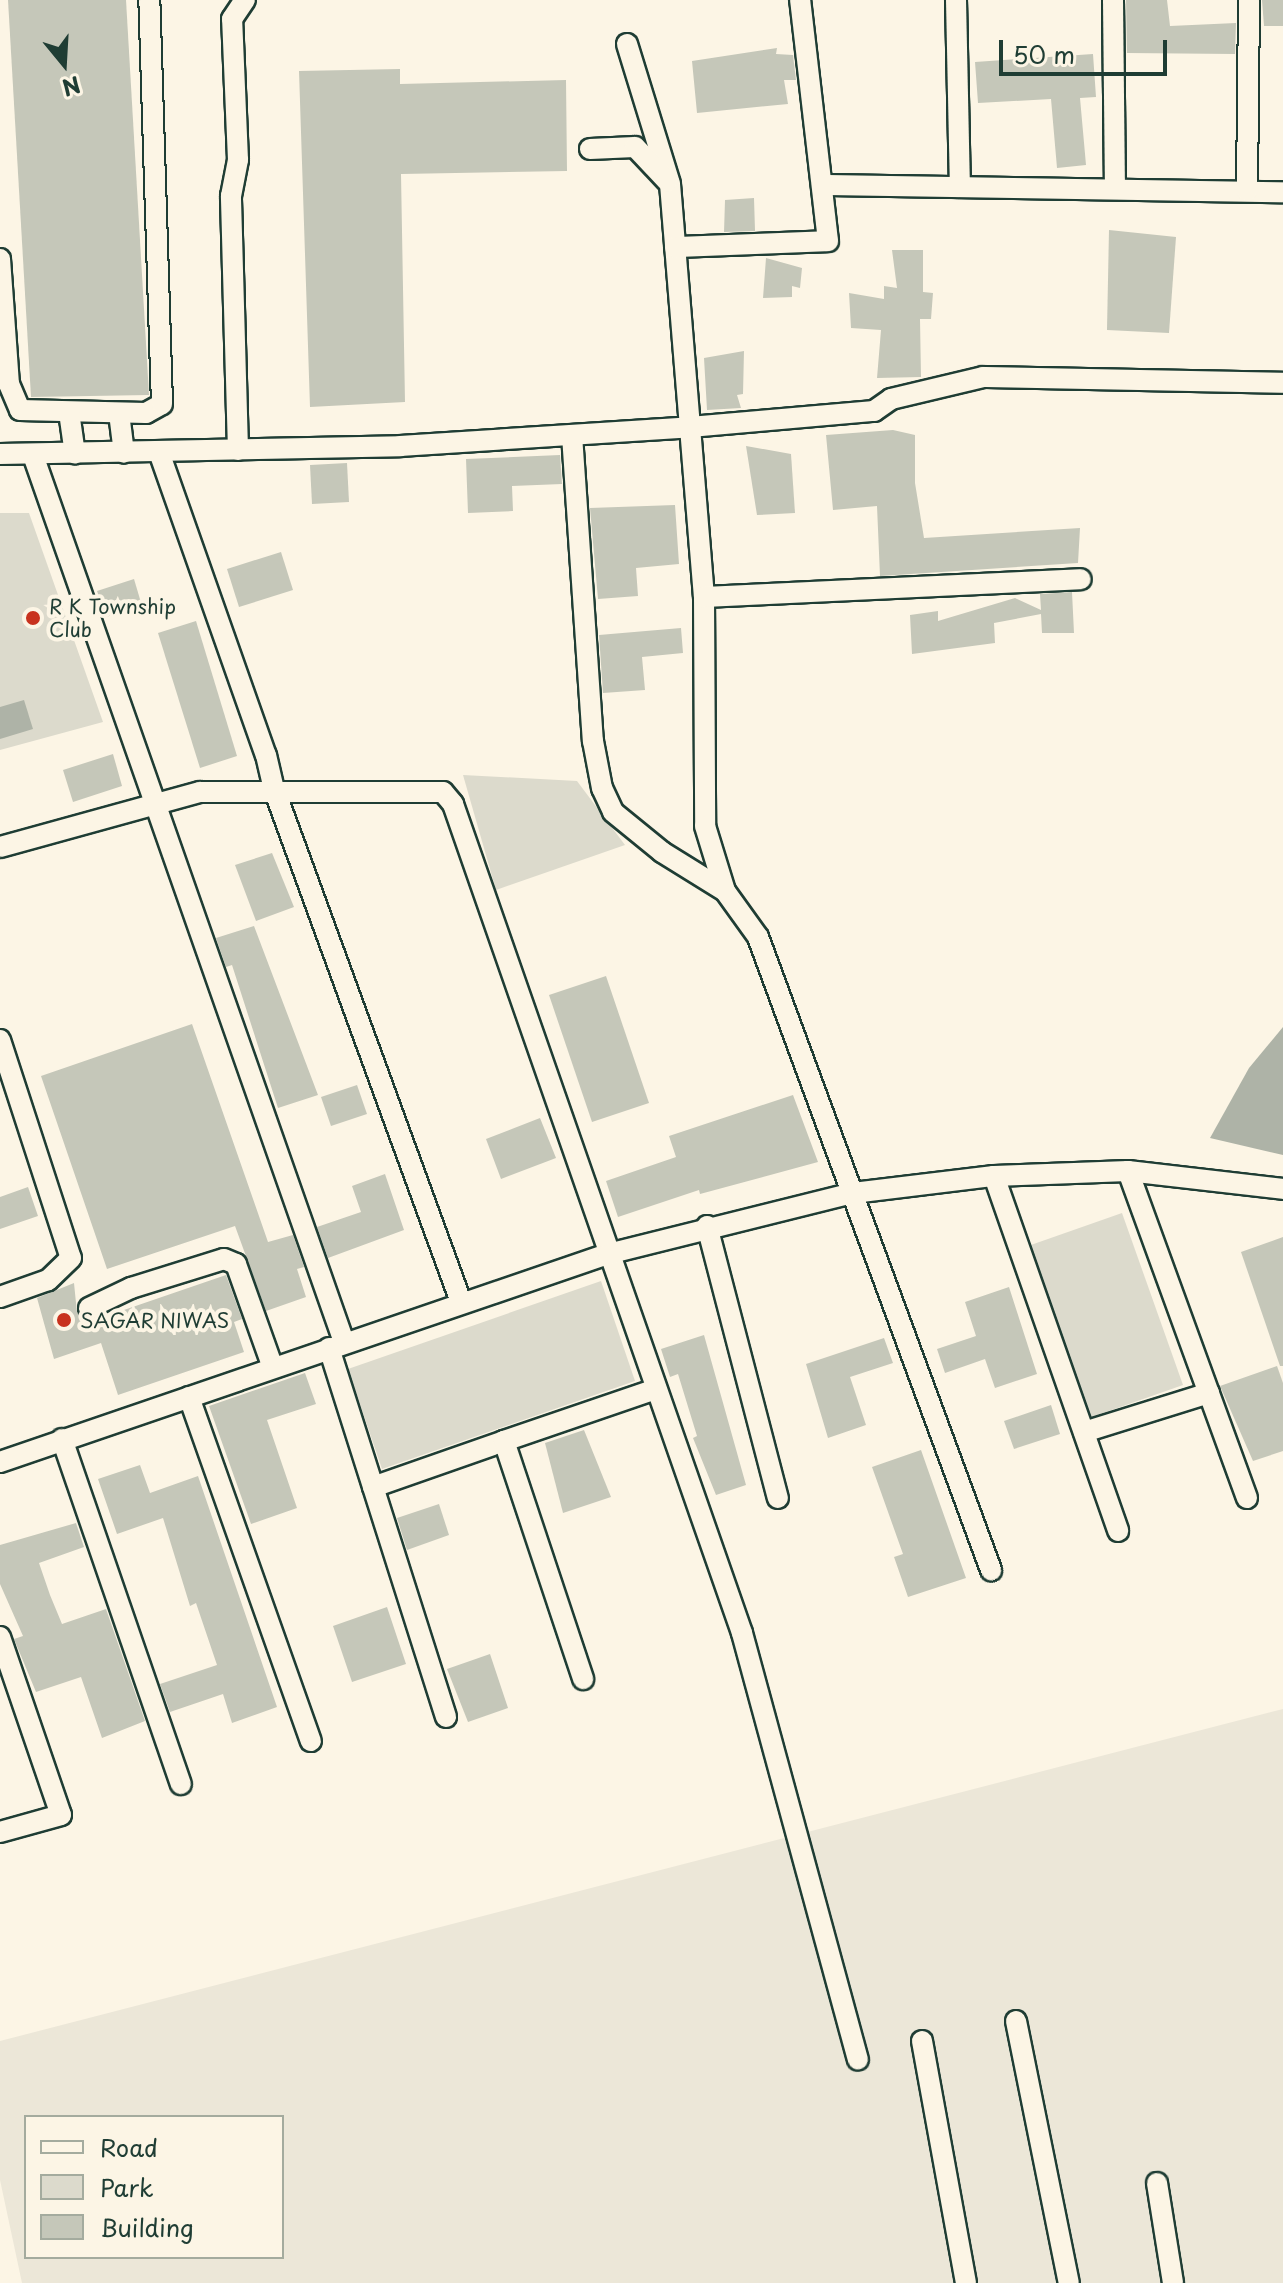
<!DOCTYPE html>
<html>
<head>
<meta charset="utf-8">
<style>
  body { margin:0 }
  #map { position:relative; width:1283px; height:2283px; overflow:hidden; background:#fcf5e5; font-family:"Playpen Sans",sans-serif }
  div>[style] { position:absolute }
  .built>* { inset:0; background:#ece7d8 }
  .green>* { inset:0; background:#dcdacc }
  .water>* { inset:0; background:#aeb3a7 }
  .building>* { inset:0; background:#c5c7b9 }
  .roads { filter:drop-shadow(2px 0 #1f3d34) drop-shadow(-2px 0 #1f3d34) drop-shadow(0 2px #1f3d34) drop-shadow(0 -2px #1f3d34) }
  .minor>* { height:20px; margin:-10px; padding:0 10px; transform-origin:10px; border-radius:10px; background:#fcf5e5 }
  .dots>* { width:22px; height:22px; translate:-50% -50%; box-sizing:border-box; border:4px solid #fcf5e5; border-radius:50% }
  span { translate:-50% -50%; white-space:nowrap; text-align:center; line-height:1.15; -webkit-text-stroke:8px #fcf5e5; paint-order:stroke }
  .poi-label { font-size:20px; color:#1f3d34 }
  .left { translate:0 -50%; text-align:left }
  .legend { position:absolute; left:24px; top:2115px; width:260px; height:144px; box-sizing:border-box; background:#fcf5e5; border:2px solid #a4ab9e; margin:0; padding:10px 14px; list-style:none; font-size:24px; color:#1f3d34 }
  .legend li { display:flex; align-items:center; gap:16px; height:40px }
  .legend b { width:40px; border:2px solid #a4ab9e }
  .north { position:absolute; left:24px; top:24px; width:80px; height:80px; -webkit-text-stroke:6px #fcf5e5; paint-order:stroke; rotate:162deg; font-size:22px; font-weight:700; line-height:32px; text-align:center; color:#1f3d34 }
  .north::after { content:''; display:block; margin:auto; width:28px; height:36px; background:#1f3d34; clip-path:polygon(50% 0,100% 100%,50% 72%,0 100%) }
  .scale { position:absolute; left:999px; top:40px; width:168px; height:36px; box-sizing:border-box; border:4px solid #1f3d34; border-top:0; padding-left:10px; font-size:24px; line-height:28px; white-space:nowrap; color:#1f3d34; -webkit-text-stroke:6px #fcf5e5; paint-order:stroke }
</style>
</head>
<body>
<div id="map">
  <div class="built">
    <div style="clip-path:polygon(evenodd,1283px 1709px,1283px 2283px,22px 2283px,0 2180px,0 2041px,1283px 1709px,26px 2117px,282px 2117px,282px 2257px,26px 2257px,26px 2117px)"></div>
  </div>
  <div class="green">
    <div style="clip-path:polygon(0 513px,29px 513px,103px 722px,0 750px)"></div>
    <div style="clip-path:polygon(463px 775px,577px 781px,625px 845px,496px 890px)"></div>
    <div style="clip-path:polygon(1122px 1213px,1183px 1385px,1089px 1418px,1028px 1246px)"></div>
    <div style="clip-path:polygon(601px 1281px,635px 1381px,382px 1469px,348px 1369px)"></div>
  </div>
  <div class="water">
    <div style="clip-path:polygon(24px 700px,33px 729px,0 739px,0 707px)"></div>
    <div style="clip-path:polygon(1283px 1027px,1283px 1155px,1210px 1138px,1249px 1068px)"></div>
  </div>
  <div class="building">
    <div style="clip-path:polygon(8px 0,126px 0,149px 395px,31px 397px)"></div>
    <div style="clip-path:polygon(1126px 0,1167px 0,1170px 26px,1236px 23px,1235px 54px,1127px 53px)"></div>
    <div style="clip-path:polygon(1262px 0,1283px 0,1283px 26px,1264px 26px)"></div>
    <div style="clip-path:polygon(777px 48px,776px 54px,793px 55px,796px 80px,784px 80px,788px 104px,697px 113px,692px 61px)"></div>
    <div style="clip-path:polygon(1093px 54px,1096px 97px,1080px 98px,1086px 165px,1057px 168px,1051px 99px,978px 103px,975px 62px)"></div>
    <div style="clip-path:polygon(400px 69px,400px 84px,566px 80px,567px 171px,401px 174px,405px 402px,310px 407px,299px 71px)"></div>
    <div style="clip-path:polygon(754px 198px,755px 231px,724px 232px,725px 200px)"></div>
    <div style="clip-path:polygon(1109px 230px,1176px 237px,1169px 333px,1107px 330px)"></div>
    <div style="clip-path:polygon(892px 250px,923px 250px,923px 292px,933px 293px,931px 319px,920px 319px,921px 377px,877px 378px,881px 330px,851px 328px,849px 293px,884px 299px,884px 286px,897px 288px)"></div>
    <div style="clip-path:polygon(766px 258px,802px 268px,800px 288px,792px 286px,792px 297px,763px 298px)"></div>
    <div style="clip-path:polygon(744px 351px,743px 394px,737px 395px,741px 408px,707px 410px,704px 358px)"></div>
    <div style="clip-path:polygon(893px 430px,915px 435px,915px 483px,924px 538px,1080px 528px,1078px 563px,880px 576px,877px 506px,833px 510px,826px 435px)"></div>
    <div style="clip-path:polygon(746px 446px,791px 454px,795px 513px,757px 515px)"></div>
    <div style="clip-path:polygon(560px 455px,562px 484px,512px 486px,513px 511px,468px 513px,466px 459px)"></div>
    <div style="clip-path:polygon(347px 463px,349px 502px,312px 504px,310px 465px)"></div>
    <div style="clip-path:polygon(675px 505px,679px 564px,636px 568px,638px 596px,598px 599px,590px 508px)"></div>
    <div style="clip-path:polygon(281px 552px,293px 590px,239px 607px,227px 569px)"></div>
    <div style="clip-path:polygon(134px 579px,142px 606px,106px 617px,97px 591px)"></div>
    <div style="clip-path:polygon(1072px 592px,1074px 633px,1042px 633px,1041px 614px,994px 623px,995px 643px,912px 654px,910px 615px,938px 611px,938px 621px,1015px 598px,1041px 610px,1040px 594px)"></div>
    <div style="clip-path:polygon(196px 621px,237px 756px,200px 768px,158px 633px)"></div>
    <div style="clip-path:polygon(681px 628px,683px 653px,642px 657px,645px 690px,603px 693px,599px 635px)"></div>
    <div style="clip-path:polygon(113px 754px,122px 786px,73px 802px,63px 770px)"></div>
    <div style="clip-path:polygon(272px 853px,294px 907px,256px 921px,235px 865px)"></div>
    <div style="clip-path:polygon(254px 926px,318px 1095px,278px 1108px,232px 965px,226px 967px,216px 938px)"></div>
    <div style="clip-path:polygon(606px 976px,649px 1103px,592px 1122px,549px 995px)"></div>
    <div style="clip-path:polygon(192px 1024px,268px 1242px,293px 1235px,304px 1267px,297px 1269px,306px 1297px,266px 1311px,235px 1226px,107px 1269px,41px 1076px)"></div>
    <div style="clip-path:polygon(357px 1085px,367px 1114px,331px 1126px,321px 1097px)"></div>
    <div style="clip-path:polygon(793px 1095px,818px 1162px,700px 1194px,699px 1190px,618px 1217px,606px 1181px,676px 1157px,669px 1136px)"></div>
    <div style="clip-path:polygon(540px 1118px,556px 1158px,501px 1179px,486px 1139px)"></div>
    <div style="clip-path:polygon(385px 1174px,404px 1230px,328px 1258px,317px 1227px,361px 1212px,352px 1186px)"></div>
    <div style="clip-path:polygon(28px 1187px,38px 1216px,0 1229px,0 1197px)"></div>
    <div style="clip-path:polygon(1283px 1237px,1283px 1366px,1280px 1366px,1241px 1252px)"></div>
    <div style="clip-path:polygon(226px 1275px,242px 1319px,234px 1322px,244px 1352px,118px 1395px,101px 1343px,54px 1359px,37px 1298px,74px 1283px,77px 1313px,86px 1323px)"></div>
    <div style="clip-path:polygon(1009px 1287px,1037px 1374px,995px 1388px,985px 1359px,945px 1373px,937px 1349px,976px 1336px,965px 1302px)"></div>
    <div style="clip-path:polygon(704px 1335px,746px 1485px,716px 1495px,693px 1438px,697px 1436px,678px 1374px,670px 1377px,661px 1349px)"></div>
    <div style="clip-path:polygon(884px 1338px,893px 1363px,850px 1377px,866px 1425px,828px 1438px,806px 1364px)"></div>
    <div style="clip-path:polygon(1277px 1366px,1283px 1383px,1283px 1451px,1253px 1461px,1220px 1386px)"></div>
    <div style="clip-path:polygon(305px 1373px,316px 1404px,267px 1420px,297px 1508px,251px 1524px,209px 1406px)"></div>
    <div style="clip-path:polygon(1051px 1405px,1060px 1434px,1014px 1449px,1004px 1421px)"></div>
    <div style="clip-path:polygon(584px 1430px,611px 1497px,563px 1513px,545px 1443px)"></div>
    <div style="clip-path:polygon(921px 1450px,966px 1578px,908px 1597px,894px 1557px,903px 1554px,872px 1467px)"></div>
    <div style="clip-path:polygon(140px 1465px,150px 1493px,198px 1476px,277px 1707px,232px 1723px,223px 1694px,170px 1712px,160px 1684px,217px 1665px,196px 1603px,190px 1606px,163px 1518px,117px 1534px,98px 1479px)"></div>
    <div style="clip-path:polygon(439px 1504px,449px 1535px,407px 1550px,397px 1518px)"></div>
    <div style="clip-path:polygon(76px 1523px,84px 1547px,39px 1563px,50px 1595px,62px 1624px,106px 1609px,145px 1721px,102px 1738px,81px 1677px,36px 1692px,14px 1639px,23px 1636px,0 1584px,0 1545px)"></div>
    <div style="clip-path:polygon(387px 1607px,406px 1664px,352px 1682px,333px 1626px)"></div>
    <div style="clip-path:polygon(490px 1654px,508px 1708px,468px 1722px,447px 1669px)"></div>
  </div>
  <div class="roads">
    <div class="minor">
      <div style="left:956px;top:0;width:187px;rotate:88.8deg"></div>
      <div style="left:1113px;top:0;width:189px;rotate:89.4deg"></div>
      <div style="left:627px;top:44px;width:146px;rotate:72.9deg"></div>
      <div style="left:670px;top:184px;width:414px;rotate:85.3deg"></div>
      <div style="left:704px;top:597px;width:229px;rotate:89.7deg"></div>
      <div style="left:705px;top:826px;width:68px;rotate:72.9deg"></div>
      <div style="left:725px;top:891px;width:57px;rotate:54.3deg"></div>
      <div style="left:758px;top:937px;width:675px;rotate:69.79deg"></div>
      <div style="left:590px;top:149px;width:45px;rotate:-2.5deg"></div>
      <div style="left:635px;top:147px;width:47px;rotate:46.7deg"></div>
      <div style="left:822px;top:185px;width:461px;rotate:0.9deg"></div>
      <div style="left:1247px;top:191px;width:191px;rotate:-89.4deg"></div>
      <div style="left:675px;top:247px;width:153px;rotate:-2.2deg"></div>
      <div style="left:828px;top:241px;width:243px;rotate:-96.6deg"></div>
      <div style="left:0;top:259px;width:125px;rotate:85.9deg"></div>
      <div style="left:9px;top:384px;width:28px;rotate:67deg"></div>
      <div style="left:20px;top:410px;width:126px;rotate:1.4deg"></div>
      <div style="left:146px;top:413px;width:18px;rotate:-29deg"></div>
      <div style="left:162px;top:404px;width:404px;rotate:-91.8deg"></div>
      <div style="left:69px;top:412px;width:42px;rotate:81.9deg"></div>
      <div style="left:119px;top:413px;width:40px;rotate:82.9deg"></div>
      <div style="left:572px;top:435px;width:307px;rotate:86.1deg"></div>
      <div style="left:593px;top:741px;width:48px;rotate:79.2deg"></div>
      <div style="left:602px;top:788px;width:26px;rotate:65deg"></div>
      <div style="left:613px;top:812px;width:63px;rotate:39.2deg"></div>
      <div style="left:662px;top:852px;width:74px;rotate:31.8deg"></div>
      <div style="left:238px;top:450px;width:254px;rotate:-91.6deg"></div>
      <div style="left:231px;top:196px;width:37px;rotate:-79deg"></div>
      <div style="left:238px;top:160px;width:141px;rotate:-92.4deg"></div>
      <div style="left:232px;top:19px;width:23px;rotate:-56deg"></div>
      <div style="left:159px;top:452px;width:321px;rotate:70.6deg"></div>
      <div style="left:266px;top:755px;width:35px;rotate:77deg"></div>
      <div style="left:274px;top:789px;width:546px;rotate:69.97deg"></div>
      <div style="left:0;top:454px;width:400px;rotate:-1.1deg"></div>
      <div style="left:400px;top:446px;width:291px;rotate:-3.7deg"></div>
      <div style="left:690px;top:427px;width:185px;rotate:-5deg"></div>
      <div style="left:874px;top:411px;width:21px;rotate:-35deg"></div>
      <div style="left:891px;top:399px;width:95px;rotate:-13.4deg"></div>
      <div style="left:983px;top:377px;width:300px;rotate:1.1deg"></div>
      <div style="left:33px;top:455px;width:940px;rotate:70.68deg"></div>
      <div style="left:704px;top:597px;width:377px;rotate:-2.7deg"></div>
      <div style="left:0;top:847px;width:207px;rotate:-15.4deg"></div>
      <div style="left:200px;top:792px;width:243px"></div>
      <div style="left:443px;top:792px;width:16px;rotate:50deg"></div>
      <div style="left:453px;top:804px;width:878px;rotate:70.78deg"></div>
      <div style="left:742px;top:1633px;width:442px;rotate:74.8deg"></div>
      <div style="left:0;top:1040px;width:229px;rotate:72deg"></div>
      <div style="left:71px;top:1258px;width:32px;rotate:136deg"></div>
      <div style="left:48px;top:1280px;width:51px;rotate:160.5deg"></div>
      <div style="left:1128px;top:1171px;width:348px;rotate:70deg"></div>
      <div style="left:994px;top:1176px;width:376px;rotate:70.7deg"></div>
      <div style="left:707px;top:1226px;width:281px;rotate:75.4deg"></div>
      <div style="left:89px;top:1308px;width:47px;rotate:-25.5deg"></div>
      <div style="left:131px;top:1288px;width:97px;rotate:-17.3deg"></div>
      <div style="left:224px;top:1259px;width:13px;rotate:23deg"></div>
      <div style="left:236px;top:1264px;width:110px;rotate:70.4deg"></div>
      <div style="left:329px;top:1348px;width:387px;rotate:72.4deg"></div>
      <div style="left:189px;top:1397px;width:365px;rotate:70.5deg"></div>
      <div style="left:1084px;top:1432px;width:131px;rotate:-17.3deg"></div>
      <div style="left:62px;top:1439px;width:365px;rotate:71deg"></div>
      <div style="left:504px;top:1441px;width:161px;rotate:-18.9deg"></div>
      <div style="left:0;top:1462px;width:643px;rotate:-18.89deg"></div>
      <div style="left:608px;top:1254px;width:252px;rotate:-14deg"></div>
      <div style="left:853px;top:1193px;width:142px;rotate:-6.9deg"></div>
      <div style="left:994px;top:1176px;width:134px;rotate:-2.1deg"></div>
      <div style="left:1128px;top:1171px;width:156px;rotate:6.6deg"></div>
      <div style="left:373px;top:1487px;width:139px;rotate:-19.3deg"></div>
      <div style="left:504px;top:1441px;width:251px;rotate:71.6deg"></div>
      <div style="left:0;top:1637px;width:188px;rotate:71.1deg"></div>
      <div style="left:61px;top:1815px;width:63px;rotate:164.4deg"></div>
      <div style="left:1016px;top:2021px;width:267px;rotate:78.6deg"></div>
      <div style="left:922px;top:2041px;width:246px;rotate:79.7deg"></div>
      <div style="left:1157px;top:2183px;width:101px;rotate:80.9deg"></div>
    </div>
  </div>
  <div class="dots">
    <div style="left:33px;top:618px;background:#c8321e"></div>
    <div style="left:64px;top:1320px;background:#c8321e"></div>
  </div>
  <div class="poi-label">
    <span class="left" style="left:49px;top:618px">R K Township<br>Club</span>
    <span class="left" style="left:80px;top:1320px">SAGAR NIWAS</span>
  </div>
  <ul class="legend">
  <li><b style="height:10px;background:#fcf5e5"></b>Road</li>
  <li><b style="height:22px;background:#dcdacc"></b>Park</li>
  <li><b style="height:22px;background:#c5c7b9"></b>Building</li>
  </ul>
  <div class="north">N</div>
  <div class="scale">50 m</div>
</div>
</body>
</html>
